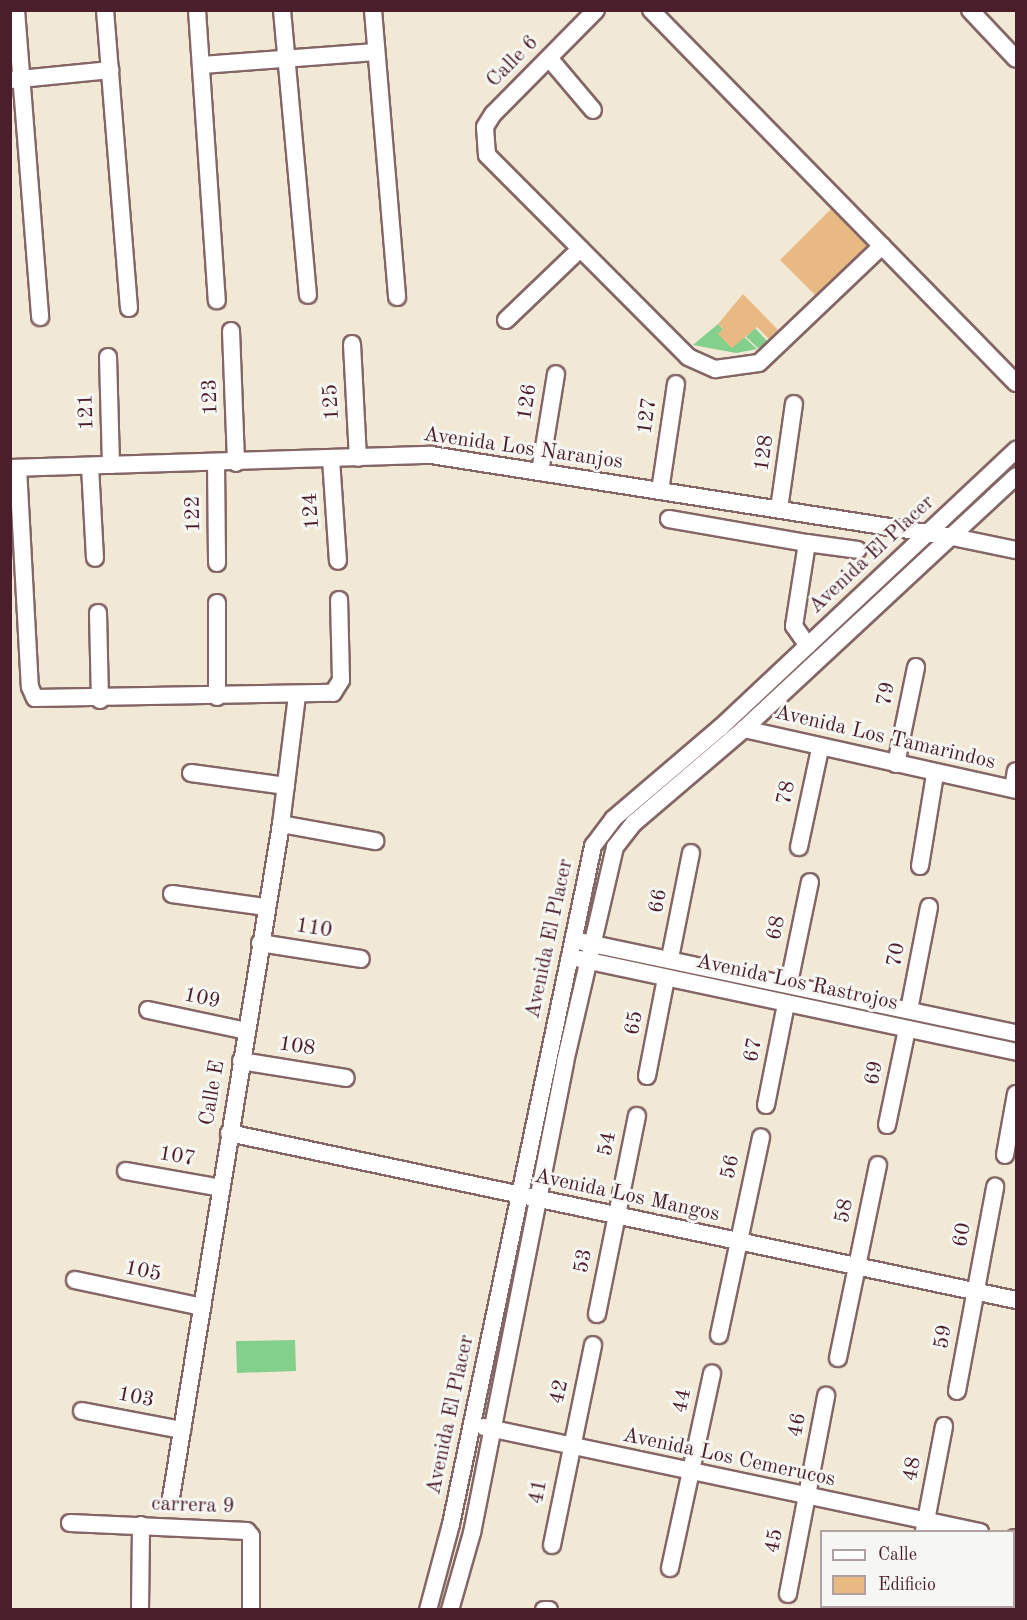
<!DOCTYPE html>
<html>
<head>
<meta charset="utf-8">
<style>
  body { margin:0 }
  #map { position:relative; width:1027px; height:1620px; overflow:hidden; background:#f1e9d5; font-family:"Old Standard TT",serif }
  div>[style] { position:absolute }
  .green>* { inset:0; background:#83cf8c }
  .building>* { inset:0; background:#e9b983 }
  .roads { filter:drop-shadow(2px 0 #846666) drop-shadow(-2px 0 #846666) drop-shadow(0 2px #846666) drop-shadow(0 -2px #846666) }
  .minor>* { height:16px; margin:-8px; padding:0 8px; transform-origin:8px; border-radius:8px; background:#fff }
  span { translate:-50% -50%; white-space:nowrap; text-align:center; line-height:1.15; -webkit-text-stroke:6px #f6f6f2; paint-order:stroke }
  .street-label { font-size:21px; color:#4a1f2b }
  .frame { position:absolute; inset:0; border:12px solid #4a1f2b; pointer-events:none }
  .legend { position:absolute; left:820px; top:1530px; width:195px; height:78px; box-sizing:border-box; background:#f6f6f2; border:2px solid #b1a0a2; margin:0; padding:8px 10px; list-style:none; font-size:18px; color:#4a1f2b }
  .legend li { display:flex; align-items:center; gap:12px; height:30px }
  .legend b { width:30px; border:2px solid #b1a0a2 }
</style>
</head>
<body>
<div id="map">
  <div class="green">
    <div style="clip-path:polygon(718px 324px,723px 329px,719px 334px,731px 347px,743px 336px,757px 349px,736px 353px,693px 345px)"></div>
    <div style="clip-path:polygon(755px 328px,769px 343px,766px 345px,758px 348px,746px 337px)"></div>
    <div style="clip-path:polygon(295px 1340px,296px 1371px,237px 1373px,236px 1341px)"></div>
  </div>
  <div class="building">
    <div style="clip-path:polygon(831px 209px,867px 246px,815px 295px,780px 260px)"></div>
    <div style="clip-path:polygon(743px 294px,778px 330px,769px 339px,757px 327px,732px 348px,718px 334px,723px 329px,718px 324px)"></div>
  </div>
  <div class="roads">
    <div class="minor">
      <div style="left:16px;top:10px;width:308px;rotate:85.5deg"></div>
      <div style="left:105px;top:10px;width:299px;rotate:85.4deg"></div>
      <div style="left:197px;top:10px;width:291px;rotate:86.1deg"></div>
      <div style="left:282px;top:10px;width:286px;rotate:84.8deg"></div>
      <div style="left:373px;top:10px;width:288px;rotate:85.2deg"></div>
      <div style="left:596px;top:10px;width:146px;rotate:134.7deg"></div>
      <div style="left:493px;top:114px;width:15px;rotate:122deg"></div>
      <div style="left:485px;top:127px;width:28px;rotate:86deg"></div>
      <div style="left:487px;top:155px;width:285px;rotate:45.1deg"></div>
      <div style="left:688px;top:357px;width:30px;rotate:24deg"></div>
      <div style="left:715px;top:369px;width:44px;rotate:-7.8deg"></div>
      <div style="left:759px;top:363px;width:170px;rotate:-43.6deg"></div>
      <div style="left:651px;top:10px;width:522px;rotate:45.62deg"></div>
      <div style="left:970px;top:10px;width:67px;rotate:46.8deg"></div>
      <div style="left:549px;top:58px;width:68px;rotate:49.8deg"></div>
      <div style="left:202px;top:65px;width:174px;rotate:-4.3deg"></div>
      <div style="left:10px;top:80px;width:101px;rotate:-5.7deg"></div>
      <div style="left:506px;top:320px;width:103px;rotate:-43.8deg"></div>
      <div style="left:231px;top:331px;width:132px;rotate:87.8deg"></div>
      <div style="left:352px;top:344px;width:114px;rotate:87deg"></div>
      <div style="left:108px;top:357px;width:108px;rotate:88.4deg"></div>
      <div style="left:331px;top:459px;width:102px;rotate:86.1deg"></div>
      <div style="left:216px;top:463px;width:100px;rotate:89.4deg"></div>
      <div style="left:90px;top:466px;width:92px;rotate:86.9deg"></div>
      <div style="left:10px;top:468px;width:421px;rotate:-1.8deg"></div>
      <div style="left:431px;top:455px;width:528px;rotate:8.93deg"></div>
      <div style="left:953px;top:537px;width:64px;rotate:11.7deg"></div>
      <div style="left:18px;top:468px;width:219px;rotate:86.9deg"></div>
      <div style="left:30px;top:687px;width:12px;rotate:66deg"></div>
      <div style="left:35px;top:698px;width:298px;rotate:-1deg"></div>
      <div style="left:333px;top:693px;width:15px;rotate:-58deg"></div>
      <div style="left:341px;top:680px;width:80px;rotate:-91.4deg"></div>
      <div style="left:540px;top:472px;width:99px;rotate:-80.7deg"></div>
      <div style="left:660px;top:491px;width:108px;rotate:-81.5deg"></div>
      <div style="left:779px;top:509px;width:106px;rotate:-81.9deg"></div>
      <div style="left:669px;top:519px;width:140px;rotate:9.9deg"></div>
      <div style="left:807px;top:543px;width:84px;rotate:98.9deg"></div>
      <div style="left:794px;top:626px;width:24px;rotate:55deg"></div>
      <div style="left:807px;top:543px;width:51px;rotate:7.8deg"></div>
      <div style="left:217px;top:603px;width:94px;rotate:90deg"></div>
      <div style="left:98px;top:613px;width:87px;rotate:88.7deg"></div>
      <div style="left:744px;top:729px;width:279px;rotate:12.6deg"></div>
      <div style="left:896px;top:764px;width:99px;rotate:-78.3deg"></div>
      <div style="left:191px;top:773px;width:96px;rotate:7.8deg"></div>
      <div style="left:1013px;top:789px;width:18px;rotate:-81deg"></div>
      <div style="left:281px;top:824px;width:96px;rotate:10.3deg"></div>
      <div style="left:799px;top:847px;width:100px;rotate:-77.9deg"></div>
      <div style="left:920px;top:866px;width:93px;rotate:-80.7deg"></div>
      <div style="left:172px;top:894px;width:95px;rotate:7.9deg"></div>
      <div style="left:583px;top:942px;width:442px;rotate:11.9deg"></div>
      <div style="left:260px;top:943px;width:102px;rotate:9deg"></div>
      <div style="left:670px;top:958px;width:107px;rotate:-78.7deg"></div>
      <div style="left:580px;top:959px;width:446px;rotate:12deg"></div>
      <div style="left:789px;top:983px;width:103px;rotate:-78.3deg"></div>
      <div style="left:148px;top:1010px;width:101px;rotate:12deg"></div>
      <div style="left:909px;top:1010px;width:105px;rotate:-79deg"></div>
      <div style="left:241px;top:1061px;width:106px;rotate:9.2deg"></div>
      <div style="left:647px;top:1076px;width:100px;rotate:-79deg"></div>
      <div style="left:766px;top:1105px;width:103px;rotate:-78.8deg"></div>
      <div style="left:887px;top:1125px;width:98px;rotate:-78.2deg"></div>
      <div style="left:229px;top:1133px;width:805px;rotate:11.98deg"></div>
      <div style="left:1005px;top:1155px;width:62px;rotate:-79.8deg"></div>
      <div style="left:126px;top:1171px;width:97px;rotate:10.1deg"></div>
      <div style="left:75px;top:1280px;width:130px;rotate:12deg"></div>
      <div style="left:597px;top:1314px;width:202px;rotate:-78.6deg"></div>
      <div style="left:719px;top:1335px;width:202px;rotate:-78deg"></div>
      <div style="left:838px;top:1358px;width:197px;rotate:-78.3deg"></div>
      <div style="left:957px;top:1391px;width:208px;rotate:-79.4deg"></div>
      <div style="left:82px;top:1411px;width:102px;rotate:10.8deg"></div>
      <div style="left:484px;top:1427px;width:507px;rotate:11.95deg"></div>
      <div style="left:171px;top:1498px;width:683px;rotate:-80.73deg"></div>
      <div style="left:281px;top:824px;width:130px;rotate:-82.9deg"></div>
      <div style="left:70px;top:1523px;width:177px;rotate:2.6deg"></div>
      <div style="left:247px;top:1531px;width:6px;rotate:51deg"></div>
      <div style="left:251px;top:1536px;width:74px;rotate:90deg"></div>
      <div style="left:924px;top:1531px;width:107px;rotate:-79.2deg"></div>
      <div style="left:1014px;top:1538px;width:2px;rotate:27deg"></div>
      <div style="left:552px;top:1545px;width:204px;rotate:-78.4deg"></div>
      <div style="left:670px;top:1568px;width:199px;rotate:-77.8deg"></div>
      <div style="left:788px;top:1594px;width:202px;rotate:-79.1deg"></div>
      <div style="left:140px;top:1610px;width:85px;rotate:-89.3deg"></div>
      <div style="left:428px;top:1610px;width:89px;rotate:-75deg"></div>
      <div style="left:451px;top:1524px;width:693px;rotate:-78.17deg"></div>
      <div style="left:593px;top:846px;width:34px;rotate:-53deg"></div>
      <div style="left:613px;top:819px;width:142px;rotate:-40.4deg"></div>
      <div style="left:721px;top:727px;width:405px;rotate:-43.2deg"></div>
      <div style="left:450px;top:1610px;width:80px;rotate:-74.1deg"></div>
      <div style="left:472px;top:1533px;width:480px;rotate:-78.8deg"></div>
      <div style="left:565px;top:1062px;width:221px;rotate:-76.9deg"></div>
      <div style="left:615px;top:847px;width:31px;rotate:-52deg"></div>
      <div style="left:634px;top:823px;width:145px;rotate:-40.5deg"></div>
      <div style="left:744px;top:729px;width:371px;rotate:-42.9deg"></div>
      <div style="left:544px;top:1610px;width:5px"></div>
      <div style="left:910px;top:1610px;width:4px;rotate:-76deg"></div>
    </div>
  </div>
  <div class="street-label">
    <span style="left:513px;top:62px;rotate:-45deg">Calle 6</span>
    <span style="left:211px;top:397px;rotate:-92deg">123</span>
    <span style="left:332px;top:402px;rotate:-93deg">125</span>
    <span style="left:528px;top:402px;rotate:-81deg">126</span>
    <span style="left:87px;top:412px;rotate:-92deg">121</span>
    <span style="left:648px;top:416px;rotate:-82deg">127</span>
    <span style="left:523px;top:449px;rotate:8deg">Avenida Los Naranjos</span>
    <span style="left:765px;top:453px;rotate:-82deg">128</span>
    <span style="left:312px;top:511px;rotate:-94deg">124</span>
    <span style="left:194px;top:514px;rotate:-91deg">122</span>
    <span style="left:872px;top:555px;rotate:-43deg">Avenida El Placer</span>
    <span style="left:887px;top:694px;rotate:-79deg">79</span>
    <span style="left:885px;top:738px;rotate:13deg">Avenida Los Tamarindos</span>
    <span style="left:787px;top:793px;rotate:-78deg">78</span>
    <span style="left:659px;top:901px;rotate:-79deg">66</span>
    <span style="left:777px;top:928px;rotate:-78deg">68</span>
    <span style="left:314px;top:929px;rotate:9deg">110</span>
    <span style="left:550px;top:939px;rotate:-78deg">Avenida El Placer</span>
    <span style="left:897px;top:955px;rotate:-79deg">70</span>
    <span style="left:797px;top:983px;rotate:12deg">Avenida Los Rastrojos</span>
    <span style="left:202px;top:999px;rotate:12deg">109</span>
    <span style="left:635px;top:1023px;rotate:-79deg">65</span>
    <span style="left:297px;top:1047px;rotate:9deg">108</span>
    <span style="left:754px;top:1050px;rotate:-79deg">67</span>
    <span style="left:875px;top:1073px;rotate:-79deg">69</span>
    <span style="left:213px;top:1093px;rotate:-80deg">Calle E</span>
    <span style="left:608px;top:1144px;rotate:-79deg">54</span>
    <span style="left:177px;top:1157px;rotate:10deg">107</span>
    <span style="left:731px;top:1167px;rotate:-77deg">56</span>
    <span style="left:627px;top:1196px;rotate:12deg">Avenida Los Mangos</span>
    <span style="left:845px;top:1211px;rotate:-78deg">58</span>
    <span style="left:963px;top:1235px;rotate:-79deg">60</span>
    <span style="left:584px;top:1261px;rotate:-79deg">53</span>
    <span style="left:143px;top:1272px;rotate:12deg">105</span>
    <span style="left:944px;top:1337px;rotate:-80deg">59</span>
    <span style="left:560px;top:1392px;rotate:-77deg">42</span>
    <span style="left:136px;top:1398px;rotate:11deg">103</span>
    <span style="left:683px;top:1401px;rotate:-78deg">44</span>
    <span style="left:451px;top:1415px;rotate:-78deg">Avenida El Placer</span>
    <span style="left:798px;top:1425px;rotate:-79deg">46</span>
    <span style="left:729px;top:1458px;rotate:12deg">Avenida Los Cemerucos</span>
    <span style="left:913px;top:1469px;rotate:-79deg">48</span>
    <span style="left:539px;top:1492px;rotate:-79deg">41</span>
    <span style="left:193px;top:1506px;rotate:2deg">carrera 9</span>
    <span style="left:775px;top:1541px;rotate:-79deg">45</span>
  </div>
  <div class="frame"></div>
  <ul class="legend">
  <li><b style="height:8px;background:#fff"></b>Calle</li>
  <li><b style="height:16px;background:#e9b983"></b>Edificio</li>
  </ul>
</div>
</body>
</html>
